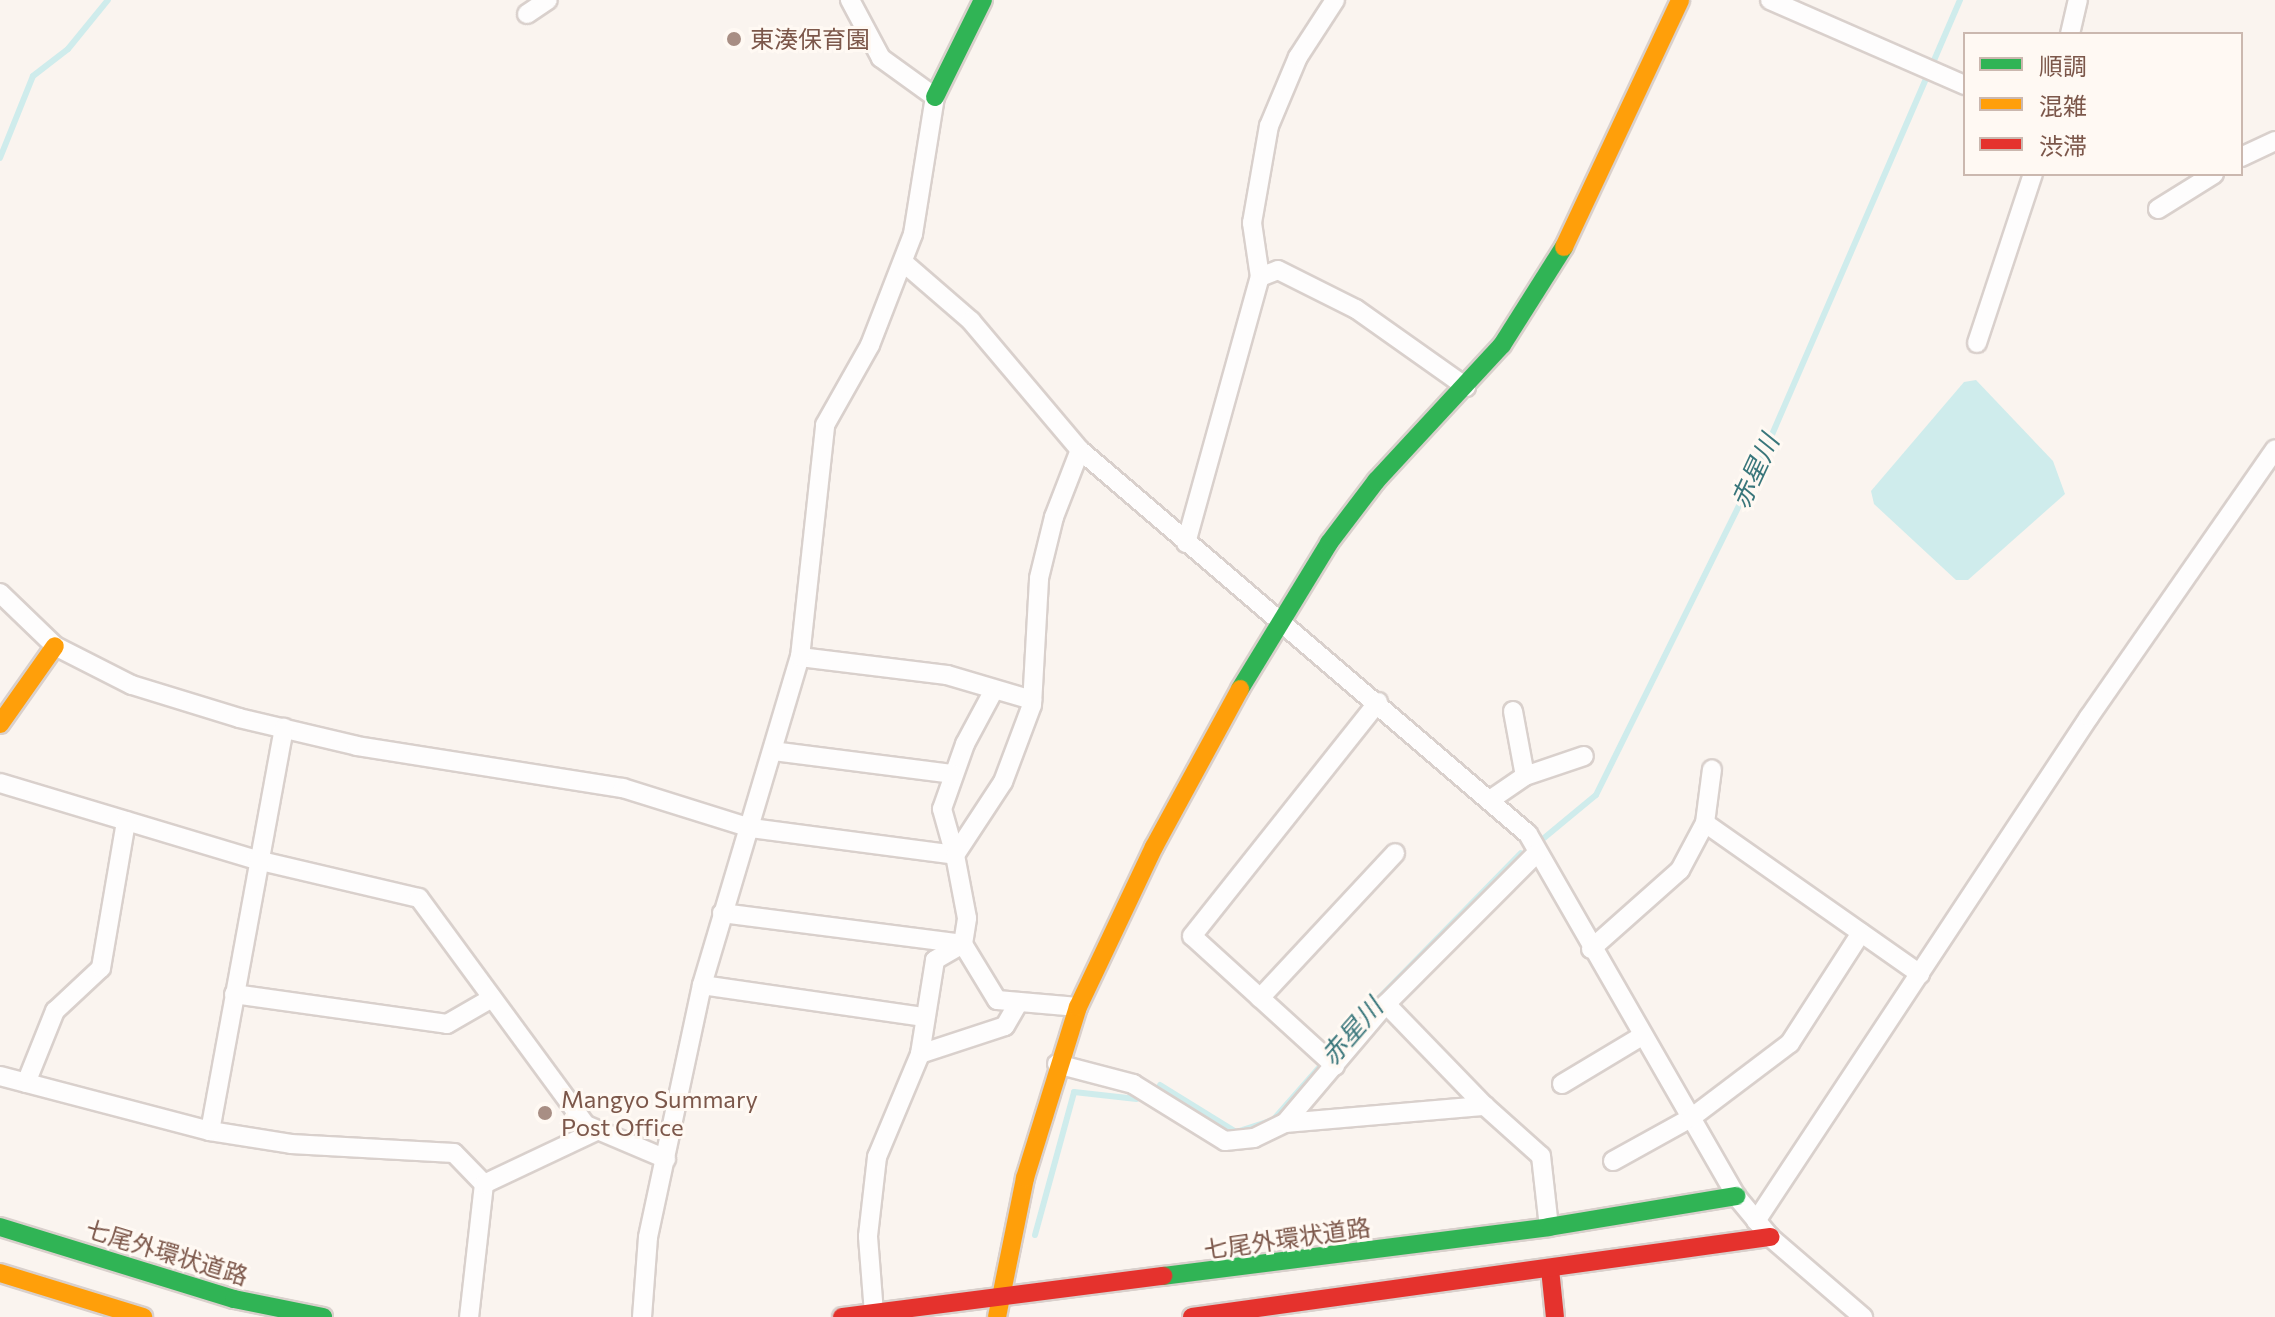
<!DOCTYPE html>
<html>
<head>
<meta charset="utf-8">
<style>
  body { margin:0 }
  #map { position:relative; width:2275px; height:1317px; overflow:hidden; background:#faf4ef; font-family:Commissioner,"Noto Sans JP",sans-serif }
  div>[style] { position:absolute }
  .water>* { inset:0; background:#cfecec }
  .stream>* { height:6px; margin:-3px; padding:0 3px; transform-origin:3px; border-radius:3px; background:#cfecec }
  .roads { filter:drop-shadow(2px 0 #d9d0cc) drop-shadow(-2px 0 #d9d0cc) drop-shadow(0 2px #d9d0cc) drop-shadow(0 -2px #d9d0cc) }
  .street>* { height:18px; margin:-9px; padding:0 9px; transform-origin:9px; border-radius:9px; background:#fefdfd }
  .fast>* { height:18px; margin:-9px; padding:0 9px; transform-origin:9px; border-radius:9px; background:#30b455 }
  .slow>* { height:18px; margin:-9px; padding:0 9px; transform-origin:9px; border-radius:9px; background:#ff9f0a }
  .jam>* { height:18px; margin:-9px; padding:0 9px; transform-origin:9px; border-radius:9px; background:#e5322d }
  .dots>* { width:22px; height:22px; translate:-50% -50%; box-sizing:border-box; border:4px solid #fff9f3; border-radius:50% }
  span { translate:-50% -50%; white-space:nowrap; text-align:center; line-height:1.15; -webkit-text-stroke:6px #fff9f3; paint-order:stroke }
  .poi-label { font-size:24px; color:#7c574a }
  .left { translate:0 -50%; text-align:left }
  .street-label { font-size:24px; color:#7c574a }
  .water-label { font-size:26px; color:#39767b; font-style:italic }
  .legend { position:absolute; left:1963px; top:32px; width:280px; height:144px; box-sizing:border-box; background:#fff9f3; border:2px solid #cbb8af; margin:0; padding:10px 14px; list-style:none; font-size:24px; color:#7c574a }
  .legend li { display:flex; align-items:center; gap:16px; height:40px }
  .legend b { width:40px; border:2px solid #cbb8af }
</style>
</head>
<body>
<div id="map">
  <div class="water">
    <div style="clip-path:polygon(1976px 380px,2053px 461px,2065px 494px,1968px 580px,1956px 580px,1874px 504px,1871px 491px,1964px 382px)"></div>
  </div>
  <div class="stream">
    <div style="left:1932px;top:65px;width:71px;rotate:-66.7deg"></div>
    <div style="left:0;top:158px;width:88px;rotate:-68.1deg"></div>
    <div style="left:33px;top:76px;width:44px;rotate:-37.6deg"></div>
    <div style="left:68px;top:49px;width:63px;rotate:-50.8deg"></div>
    <div style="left:1544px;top:838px;width:67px;rotate:-39.6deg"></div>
    <div style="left:1596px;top:795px;width:366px;rotate:-63.7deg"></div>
    <div style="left:1758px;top:467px;width:423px;rotate:-66.6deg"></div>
    <div style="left:1378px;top:999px;width:204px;rotate:-45.6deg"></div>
    <div style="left:1160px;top:1085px;width:89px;rotate:31.7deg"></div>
    <div style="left:1236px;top:1132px;width:39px;rotate:-18deg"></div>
    <div style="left:1273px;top:1120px;width:141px;rotate:-48.7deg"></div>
    <div style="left:1035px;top:1235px;width:148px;rotate:-74.7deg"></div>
    <div style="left:1074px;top:1092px;width:63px;rotate:6.3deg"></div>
  </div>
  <div class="roads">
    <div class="street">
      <div style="left:1770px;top:0;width:213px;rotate:23.6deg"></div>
      <div style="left:527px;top:14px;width:25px;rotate:-34deg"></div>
      <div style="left:2070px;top:34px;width:35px;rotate:-77deg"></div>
      <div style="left:2241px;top:157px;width:38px;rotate:-25deg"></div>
      <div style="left:2158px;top:209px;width:66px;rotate:-32deg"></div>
      <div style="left:903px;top:262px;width:90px;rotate:40.9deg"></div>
      <div style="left:971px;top:321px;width:169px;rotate:49.8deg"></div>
      <div style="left:1080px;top:450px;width:590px;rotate:40.6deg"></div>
      <div style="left:1528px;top:834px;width:418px;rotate:60.1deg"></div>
      <div style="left:1736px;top:1196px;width:53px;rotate:50.3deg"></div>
      <div style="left:1770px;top:1237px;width:123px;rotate:40.7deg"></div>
      <div style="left:1260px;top:277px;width:55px;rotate:-98.4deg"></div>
      <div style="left:1252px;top:223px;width:98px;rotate:-80.1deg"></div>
      <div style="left:1269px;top:126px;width:75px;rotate:-67.2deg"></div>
      <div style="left:1298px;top:57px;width:68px;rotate:-57deg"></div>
      <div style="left:1977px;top:343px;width:178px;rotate:-71.7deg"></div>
      <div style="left:1186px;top:543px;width:276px;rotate:-74.5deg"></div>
      <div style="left:1260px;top:277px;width:19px;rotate:-21deg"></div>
      <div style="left:1278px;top:270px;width:87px;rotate:26.6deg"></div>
      <div style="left:1356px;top:309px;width:135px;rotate:35.3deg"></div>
      <div style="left:0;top:593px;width:76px;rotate:43.9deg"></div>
      <div style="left:55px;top:646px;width:86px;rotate:26.9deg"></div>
      <div style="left:132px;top:685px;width:112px;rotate:17.1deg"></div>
      <div style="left:239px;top:718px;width:121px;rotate:13.3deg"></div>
      <div style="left:357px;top:746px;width:269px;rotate:9deg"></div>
      <div style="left:623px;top:788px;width:134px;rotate:17.4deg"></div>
      <div style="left:751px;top:828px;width:206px;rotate:7.5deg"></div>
      <div style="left:955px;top:855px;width:48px;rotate:-105.8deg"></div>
      <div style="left:942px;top:809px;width:69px;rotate:-70.5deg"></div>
      <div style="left:965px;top:744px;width:61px;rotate:-61.8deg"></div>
      <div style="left:800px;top:657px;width:148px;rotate:7deg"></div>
      <div style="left:947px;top:675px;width:89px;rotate:16.4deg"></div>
      <div style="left:773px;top:751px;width:181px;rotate:7.3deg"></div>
      <div style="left:1525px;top:776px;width:62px;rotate:-18.7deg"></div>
      <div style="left:0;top:783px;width:268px;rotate:16.7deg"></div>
      <div style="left:257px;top:860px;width:166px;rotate:13.2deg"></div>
      <div style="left:419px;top:898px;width:282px;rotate:53.7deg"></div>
      <div style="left:586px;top:1125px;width:87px;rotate:23deg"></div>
      <div style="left:1490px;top:800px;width:42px;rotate:-34.4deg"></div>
      <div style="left:1525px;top:776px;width:66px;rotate:-100.5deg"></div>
      <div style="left:1705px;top:823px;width:263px;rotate:35.1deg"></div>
      <div style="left:722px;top:913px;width:243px;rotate:7.3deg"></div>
      <div style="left:1591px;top:949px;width:119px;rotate:-41.6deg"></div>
      <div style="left:1680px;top:870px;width:53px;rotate:-62deg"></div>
      <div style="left:1705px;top:823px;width:54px;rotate:-82.6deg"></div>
      <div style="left:702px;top:985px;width:223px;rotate:8.2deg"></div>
      <div style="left:234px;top:994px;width:215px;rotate:8deg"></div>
      <div style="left:447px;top:1024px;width:52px;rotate:-30deg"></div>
      <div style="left:1260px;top:998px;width:198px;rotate:-47deg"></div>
      <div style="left:1386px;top:1004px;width:142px;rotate:45.9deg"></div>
      <div style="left:1078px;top:1007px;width:81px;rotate:-175.1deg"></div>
      <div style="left:997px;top:1000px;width:66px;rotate:-121.3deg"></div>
      <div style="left:963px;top:944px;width:26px;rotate:-81deg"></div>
      <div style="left:967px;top:918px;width:64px;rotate:-100.8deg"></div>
      <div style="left:955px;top:855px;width:87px;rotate:-56.7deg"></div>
      <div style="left:1003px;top:782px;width:82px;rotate:-69.4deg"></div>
      <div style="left:1032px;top:705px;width:127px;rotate:-86.8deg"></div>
      <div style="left:1039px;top:578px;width:63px;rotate:-76.2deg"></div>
      <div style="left:1054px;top:517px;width:72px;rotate:-68.8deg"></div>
      <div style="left:920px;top:1054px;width:95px;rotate:-80.9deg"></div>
      <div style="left:935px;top:960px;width:32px;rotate:-30deg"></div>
      <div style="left:1057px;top:1064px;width:79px;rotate:14.7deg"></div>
      <div style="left:1133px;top:1084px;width:108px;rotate:31.8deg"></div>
      <div style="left:1225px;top:1141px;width:29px;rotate:-6deg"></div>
      <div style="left:1254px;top:1138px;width:34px;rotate:-26deg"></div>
      <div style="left:1285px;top:1123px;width:156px;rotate:-49.7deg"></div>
      <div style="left:1386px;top:1004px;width:212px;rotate:-45deg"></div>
      <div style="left:1335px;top:1066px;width:193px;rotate:-137.7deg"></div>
      <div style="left:1192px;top:936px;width:299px;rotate:-51.5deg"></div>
      <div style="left:0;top:1076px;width:217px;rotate:14.7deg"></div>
      <div style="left:210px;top:1131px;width:82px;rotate:9.1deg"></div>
      <div style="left:291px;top:1144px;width:163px;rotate:3.2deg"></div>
      <div style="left:454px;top:1153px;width:43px;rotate:45.9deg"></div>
      <div style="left:484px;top:1184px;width:134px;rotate:96.4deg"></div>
      <div style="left:26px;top:1083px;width:78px;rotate:-68.1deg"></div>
      <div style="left:55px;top:1011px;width:63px;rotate:-43.1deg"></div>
      <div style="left:101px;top:968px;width:149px;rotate:-80.3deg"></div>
      <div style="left:1562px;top:1084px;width:93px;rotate:-31deg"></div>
      <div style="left:1285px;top:1123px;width:201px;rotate:-4.9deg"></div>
      <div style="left:1485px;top:1106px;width:75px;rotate:41.8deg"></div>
      <div style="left:1541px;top:1156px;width:71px;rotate:83.6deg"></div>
      <div style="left:210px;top:1131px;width:410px;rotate:-79.6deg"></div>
      <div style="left:1613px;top:1161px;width:89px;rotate:-28.9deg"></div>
      <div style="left:1691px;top:1118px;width:124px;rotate:-37.1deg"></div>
      <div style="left:1790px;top:1043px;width:131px;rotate:-57.2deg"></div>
      <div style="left:484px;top:1184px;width:126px;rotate:-25.3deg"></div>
      <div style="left:1756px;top:1221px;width:604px;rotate:-56.55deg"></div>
      <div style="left:2089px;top:717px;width:326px;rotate:-55.2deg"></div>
      <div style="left:874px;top:1313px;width:77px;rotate:-94.5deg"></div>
      <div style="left:868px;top:1236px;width:80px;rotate:-83.5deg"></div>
      <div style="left:877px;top:1157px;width:112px;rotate:-67.3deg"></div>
      <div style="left:920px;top:1054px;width:89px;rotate:-18.2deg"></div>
      <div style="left:1005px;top:1026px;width:24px;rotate:-60deg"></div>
      <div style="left:642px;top:1317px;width:80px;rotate:-85.7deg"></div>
      <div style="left:648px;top:1237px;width:258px;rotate:-77.9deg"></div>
      <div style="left:702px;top:985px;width:342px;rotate:-73.4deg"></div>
      <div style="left:800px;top:657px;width:233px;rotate:-83.8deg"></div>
      <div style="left:825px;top:425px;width:92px;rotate:-60.6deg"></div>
      <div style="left:870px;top:345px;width:119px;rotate:-68.8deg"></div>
      <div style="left:913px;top:234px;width:139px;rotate:-80.9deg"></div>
      <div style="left:935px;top:97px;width:67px;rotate:-144.2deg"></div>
      <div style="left:881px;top:58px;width:66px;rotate:-118.1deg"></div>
    </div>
    <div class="fast">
      <div style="left:935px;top:97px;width:108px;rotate:-63.7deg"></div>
      <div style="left:1240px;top:689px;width:171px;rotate:-58.6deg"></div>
      <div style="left:1329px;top:543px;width:78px;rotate:-52.8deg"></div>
      <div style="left:1376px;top:481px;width:185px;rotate:-47.2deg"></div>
      <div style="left:1502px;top:345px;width:116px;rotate:-57.7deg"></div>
      <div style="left:0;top:1227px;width:245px;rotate:17.1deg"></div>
      <div style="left:234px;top:1299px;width:91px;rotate:11.4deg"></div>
      <div style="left:1163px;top:1276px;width:389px;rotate:-7.2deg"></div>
      <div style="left:1549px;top:1227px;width:190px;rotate:-9.4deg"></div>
    </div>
    <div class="slow">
      <div style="left:1564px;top:247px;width:273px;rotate:-64.8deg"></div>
      <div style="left:0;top:724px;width:95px;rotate:-54.8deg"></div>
      <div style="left:0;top:1273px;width:150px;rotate:17.1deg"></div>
      <div style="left:997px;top:1317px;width:142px;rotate:-78.6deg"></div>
      <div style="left:1025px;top:1178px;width:179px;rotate:-72.8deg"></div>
      <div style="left:1078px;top:1007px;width:177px;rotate:-64.6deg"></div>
      <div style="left:1154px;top:847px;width:180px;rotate:-61.4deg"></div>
    </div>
    <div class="jam">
      <div style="left:1550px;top:1269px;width:48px;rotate:84.1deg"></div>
      <div style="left:842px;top:1317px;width:324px;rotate:-7.3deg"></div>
      <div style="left:1192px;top:1317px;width:584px;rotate:-7.88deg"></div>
    </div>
  </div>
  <div class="dots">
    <div style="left:734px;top:39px;background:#a88e84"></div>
    <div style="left:545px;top:1113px;background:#a88e84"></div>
  </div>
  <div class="poi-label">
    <span class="left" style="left:750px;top:39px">東湊保育園</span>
    <span class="left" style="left:561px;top:1113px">Mangyo Summary<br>Post Office</span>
  </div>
  <div class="street-label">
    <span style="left:1287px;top:1238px;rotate:-8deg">七尾外環状道路</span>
    <span style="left:167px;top:1252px;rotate:17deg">七尾外環状道路</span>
  </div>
  <div class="water-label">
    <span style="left:1754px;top:471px;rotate:-65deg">赤星川</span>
    <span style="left:1351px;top:1031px;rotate:-49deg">赤星川</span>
  </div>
  <ul class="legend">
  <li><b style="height:10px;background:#30b455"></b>順調</li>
  <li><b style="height:10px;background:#ff9f0a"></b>混雑</li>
  <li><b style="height:10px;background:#e5322d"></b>渋滞</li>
  </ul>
</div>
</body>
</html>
